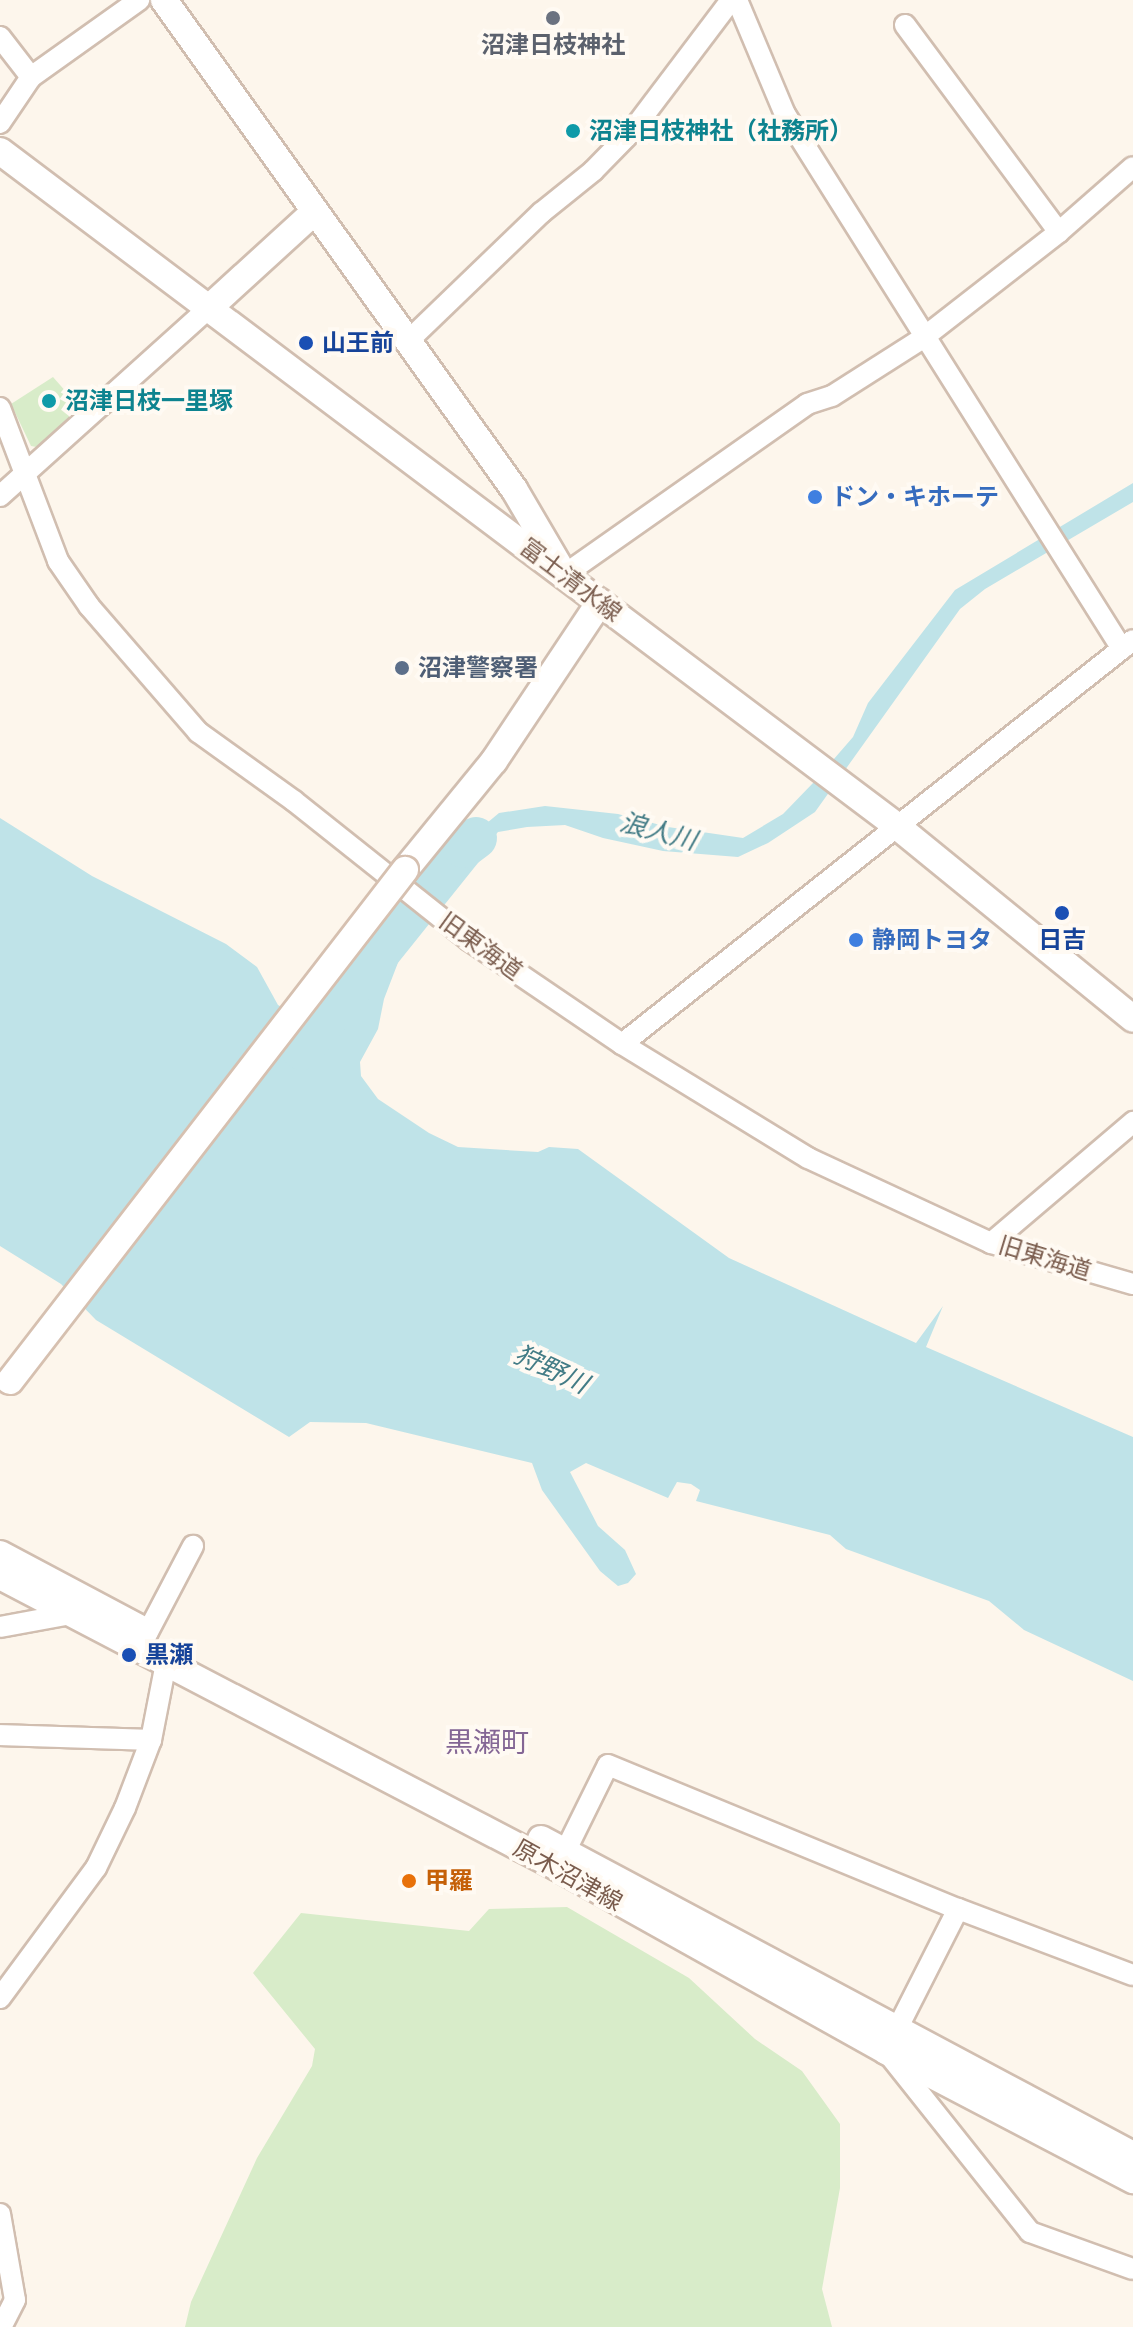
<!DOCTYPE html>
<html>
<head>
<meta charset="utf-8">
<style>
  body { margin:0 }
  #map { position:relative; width:1133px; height:2327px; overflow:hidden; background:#fdf6ec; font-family:Montserrat,"Noto Sans JP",sans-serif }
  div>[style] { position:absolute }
  .green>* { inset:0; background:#d8ecc9 }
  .water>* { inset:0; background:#bfe3e8 }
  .river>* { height:42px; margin:-21px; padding:0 21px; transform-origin:21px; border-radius:21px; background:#bfe3e8 }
  .roads { filter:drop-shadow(2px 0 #d1beb0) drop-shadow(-2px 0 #d1beb0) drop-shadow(0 2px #d1beb0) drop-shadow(0 -2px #d1beb0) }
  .street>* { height:20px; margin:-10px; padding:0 10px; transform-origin:10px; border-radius:10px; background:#fff }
  .secondary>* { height:26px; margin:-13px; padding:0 13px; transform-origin:13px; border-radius:13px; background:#fff }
  .bridges { filter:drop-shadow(2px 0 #d6c0b0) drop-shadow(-2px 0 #d6c0b0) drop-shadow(0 2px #d6c0b0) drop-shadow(0 -2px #d6c0b0) }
  .secondary-bridge>* { height:26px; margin:-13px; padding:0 13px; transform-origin:13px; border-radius:13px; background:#fff }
  .dots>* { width:22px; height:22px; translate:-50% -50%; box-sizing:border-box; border:4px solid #fffaf3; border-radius:50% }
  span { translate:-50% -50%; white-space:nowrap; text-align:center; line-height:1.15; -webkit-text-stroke:8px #fffaf3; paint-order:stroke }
  .worship-label { font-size:24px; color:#5b616d; font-weight:700 }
  .culture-label { font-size:24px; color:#0d838f; font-weight:700 }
  .left { translate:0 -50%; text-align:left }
  .transit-label { font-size:24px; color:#164399; font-weight:700 }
  .shop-label { font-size:24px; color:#366cbe; font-weight:700 }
  .street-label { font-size:24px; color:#7a5c4d }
  .service-label { font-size:24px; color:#4e5e75; font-weight:700 }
  .food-label { font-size:24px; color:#c56008; font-weight:700 }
  .water-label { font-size:26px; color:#437c86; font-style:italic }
  .quarter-label { font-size:28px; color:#846695 }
</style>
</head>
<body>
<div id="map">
  <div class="green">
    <div style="clip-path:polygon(53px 377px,83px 411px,42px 448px,31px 446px,11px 404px)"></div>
    <div style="clip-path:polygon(567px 1907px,689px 1978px,755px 2039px,802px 2071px,840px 2124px,840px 2188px,822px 2289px,832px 2327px,185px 2327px,191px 2302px,257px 2158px,312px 2066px,315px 2049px,253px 1973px,301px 1913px,469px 1931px,489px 1909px)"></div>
  </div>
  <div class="water">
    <div style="clip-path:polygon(1133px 483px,1133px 502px,985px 589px,960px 609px,815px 812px,768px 843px,738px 857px,663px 851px,603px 838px,565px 825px,527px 827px,498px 832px,449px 888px,436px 881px,475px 833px,499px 813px,545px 806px,618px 814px,668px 827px,743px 838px,783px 814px,814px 782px,853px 737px,868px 703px,955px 590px)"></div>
    <div style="clip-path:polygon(0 818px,92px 876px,226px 944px,257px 967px,278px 1005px,304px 1019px,319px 1017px,367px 985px,368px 976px,386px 955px,399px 960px,384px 999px,378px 1029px,360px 1062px,361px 1076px,378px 1099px,429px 1133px,458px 1147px,538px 1152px,549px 1147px,578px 1149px,729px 1258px,916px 1343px,943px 1306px,926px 1347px,1133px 1437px,1133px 1681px,1024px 1630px,989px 1601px,846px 1549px,830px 1535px,696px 1501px,700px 1490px,691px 1484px,677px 1482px,668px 1498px,586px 1463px,570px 1472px,598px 1526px,625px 1550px,636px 1574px,628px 1583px,618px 1586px,600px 1571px,542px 1490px,532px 1463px,366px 1423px,310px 1422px,289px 1437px,96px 1320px,61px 1284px,0 1246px)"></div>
  </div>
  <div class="river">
    <div style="left:302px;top:1049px;width:259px;rotate:-51.3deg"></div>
    <div style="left:464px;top:847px;width:15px;rotate:-37deg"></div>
  </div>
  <div class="roads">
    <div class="street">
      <div style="left:737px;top:0;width:124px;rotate:67.2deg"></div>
      <div style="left:785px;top:114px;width:632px;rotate:57.79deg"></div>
      <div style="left:905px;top:25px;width:258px;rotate:53.4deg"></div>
      <div style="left:0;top:37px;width:51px;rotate:52.2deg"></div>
      <div style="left:0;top:123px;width:55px;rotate:-56deg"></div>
      <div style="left:31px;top:77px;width:133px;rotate:-35.5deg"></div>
      <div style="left:408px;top:341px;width:185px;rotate:-43.9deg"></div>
      <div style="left:541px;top:213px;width:67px;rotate:-38.9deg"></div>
      <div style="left:593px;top:171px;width:56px;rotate:-45.7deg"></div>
      <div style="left:632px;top:131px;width:164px;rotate:-52.9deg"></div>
      <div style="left:0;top:408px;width:164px;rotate:69.2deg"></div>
      <div style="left:58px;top:561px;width:55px;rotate:55.4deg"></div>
      <div style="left:89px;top:606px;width:167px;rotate:49.1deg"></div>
      <div style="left:198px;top:732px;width:118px;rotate:35.7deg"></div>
      <div style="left:294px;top:801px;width:223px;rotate:38.5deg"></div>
      <div style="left:469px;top:940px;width:185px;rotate:34.2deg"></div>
      <div style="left:622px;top:1044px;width:218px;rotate:31.5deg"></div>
      <div style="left:808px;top:1158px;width:202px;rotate:24.9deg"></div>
      <div style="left:991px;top:1243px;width:148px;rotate:16.1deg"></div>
      <div style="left:0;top:496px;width:281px;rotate:-42deg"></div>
      <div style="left:564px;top:575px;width:297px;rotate:-35.1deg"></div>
      <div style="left:807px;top:404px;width:26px;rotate:-18deg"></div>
      <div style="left:832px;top:396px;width:108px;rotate:-32.5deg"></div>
      <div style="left:923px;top:338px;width:172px;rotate:-37.9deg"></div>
      <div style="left:1059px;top:232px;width:98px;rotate:-41.3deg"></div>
      <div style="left:622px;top:1044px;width:651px;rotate:-38.33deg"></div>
      <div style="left:991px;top:1243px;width:187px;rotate:-40.4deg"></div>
      <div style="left:0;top:1627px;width:72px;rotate:-10.4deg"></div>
      <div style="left:141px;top:1645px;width:112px;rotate:-62.3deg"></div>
      <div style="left:0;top:1735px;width:151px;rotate:1.9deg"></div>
      <div style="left:559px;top:1864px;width:110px;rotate:-63.7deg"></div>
      <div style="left:608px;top:1765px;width:378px;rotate:22.4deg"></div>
      <div style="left:958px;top:1909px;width:187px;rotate:20.7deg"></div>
      <div style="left:958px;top:1909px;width:159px;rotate:116.9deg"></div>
      <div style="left:886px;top:2051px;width:231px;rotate:51.5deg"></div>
      <div style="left:1030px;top:2232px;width:109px;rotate:19.8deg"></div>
      <div style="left:0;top:1998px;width:162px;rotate:-53.6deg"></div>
      <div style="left:96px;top:1868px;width:67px;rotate:-64.2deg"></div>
      <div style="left:125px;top:1808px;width:73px;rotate:-69.1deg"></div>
      <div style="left:151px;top:1740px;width:78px;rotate:-79deg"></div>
      <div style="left:0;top:2214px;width:87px;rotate:80.1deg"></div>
      <div style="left:15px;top:2300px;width:30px;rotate:117deg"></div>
    </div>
    <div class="secondary">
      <div style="left:164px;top:0;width:601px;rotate:54.41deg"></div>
      <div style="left:514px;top:489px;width:87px;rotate:59.6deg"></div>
      <div style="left:0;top:151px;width:1124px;rotate:36.97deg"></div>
      <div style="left:898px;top:827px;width:303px;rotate:39.2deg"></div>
      <div style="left:209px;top:308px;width:142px;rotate:-42.4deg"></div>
      <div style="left:405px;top:870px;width:141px;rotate:-50.8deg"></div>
      <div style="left:494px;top:761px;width:191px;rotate:-56.3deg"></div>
      <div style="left:0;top:1554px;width:164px;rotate:28deg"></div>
      <div style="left:0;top:1576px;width:628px;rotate:27.58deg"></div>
      <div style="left:557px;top:1867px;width:377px;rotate:29.2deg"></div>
      <div style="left:886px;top:2051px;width:279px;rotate:27.6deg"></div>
      <div style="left:541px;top:1839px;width:671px;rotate:28.09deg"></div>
    </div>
  </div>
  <div class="bridges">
    <div class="secondary-bridge">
      <div style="left:10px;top:1381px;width:646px;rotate:-52.3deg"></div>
    </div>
  </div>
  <div class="dots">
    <div style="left:553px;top:18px;background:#6b7280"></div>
    <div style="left:573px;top:131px;background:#0f9aa8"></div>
    <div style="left:306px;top:343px;background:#1a4fb4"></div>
    <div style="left:49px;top:401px;background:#0f9aa8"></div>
    <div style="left:815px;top:497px;background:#3f7fe0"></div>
    <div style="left:402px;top:668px;background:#5c6f8a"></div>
    <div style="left:1062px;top:913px;background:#1a4fb4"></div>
    <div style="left:856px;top:940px;background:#3f7fe0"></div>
    <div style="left:129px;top:1655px;background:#1a4fb4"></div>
    <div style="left:409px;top:1881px;background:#e8710a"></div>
  </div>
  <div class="worship-label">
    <span style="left:553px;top:45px">沼津日枝神社</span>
  </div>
  <div class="culture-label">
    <span class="left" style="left:589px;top:131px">沼津日枝神社（社務所）</span>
    <span class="left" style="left:65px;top:401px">沼津日枝一里塚</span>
  </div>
  <div class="transit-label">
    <span class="left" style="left:322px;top:343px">山王前</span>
    <span style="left:1062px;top:940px">日吉</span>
    <span class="left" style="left:145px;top:1655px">黒瀬</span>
  </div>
  <div class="shop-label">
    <span class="left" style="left:831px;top:497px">ドン・キホーテ</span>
    <span class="left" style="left:872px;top:940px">静岡トヨタ</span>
  </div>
  <div class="street-label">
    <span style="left:571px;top:580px;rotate:37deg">富士清水線</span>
    <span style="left:481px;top:946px;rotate:36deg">旧東海道</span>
    <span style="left:1045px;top:1258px;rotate:17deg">旧東海道</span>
    <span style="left:568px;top:1875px;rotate:29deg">原木沼津線</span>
  </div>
  <div class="service-label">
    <span class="left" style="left:418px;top:668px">沼津警察署</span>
  </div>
  <div class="food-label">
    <span class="left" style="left:425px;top:1881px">甲羅</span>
  </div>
  <div class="water-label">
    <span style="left:658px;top:832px;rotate:15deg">浪人川</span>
    <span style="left:551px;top:1370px;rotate:25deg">狩野川</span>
  </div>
  <div class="quarter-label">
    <span style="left:487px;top:1742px">黒瀬町</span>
  </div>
</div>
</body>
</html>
